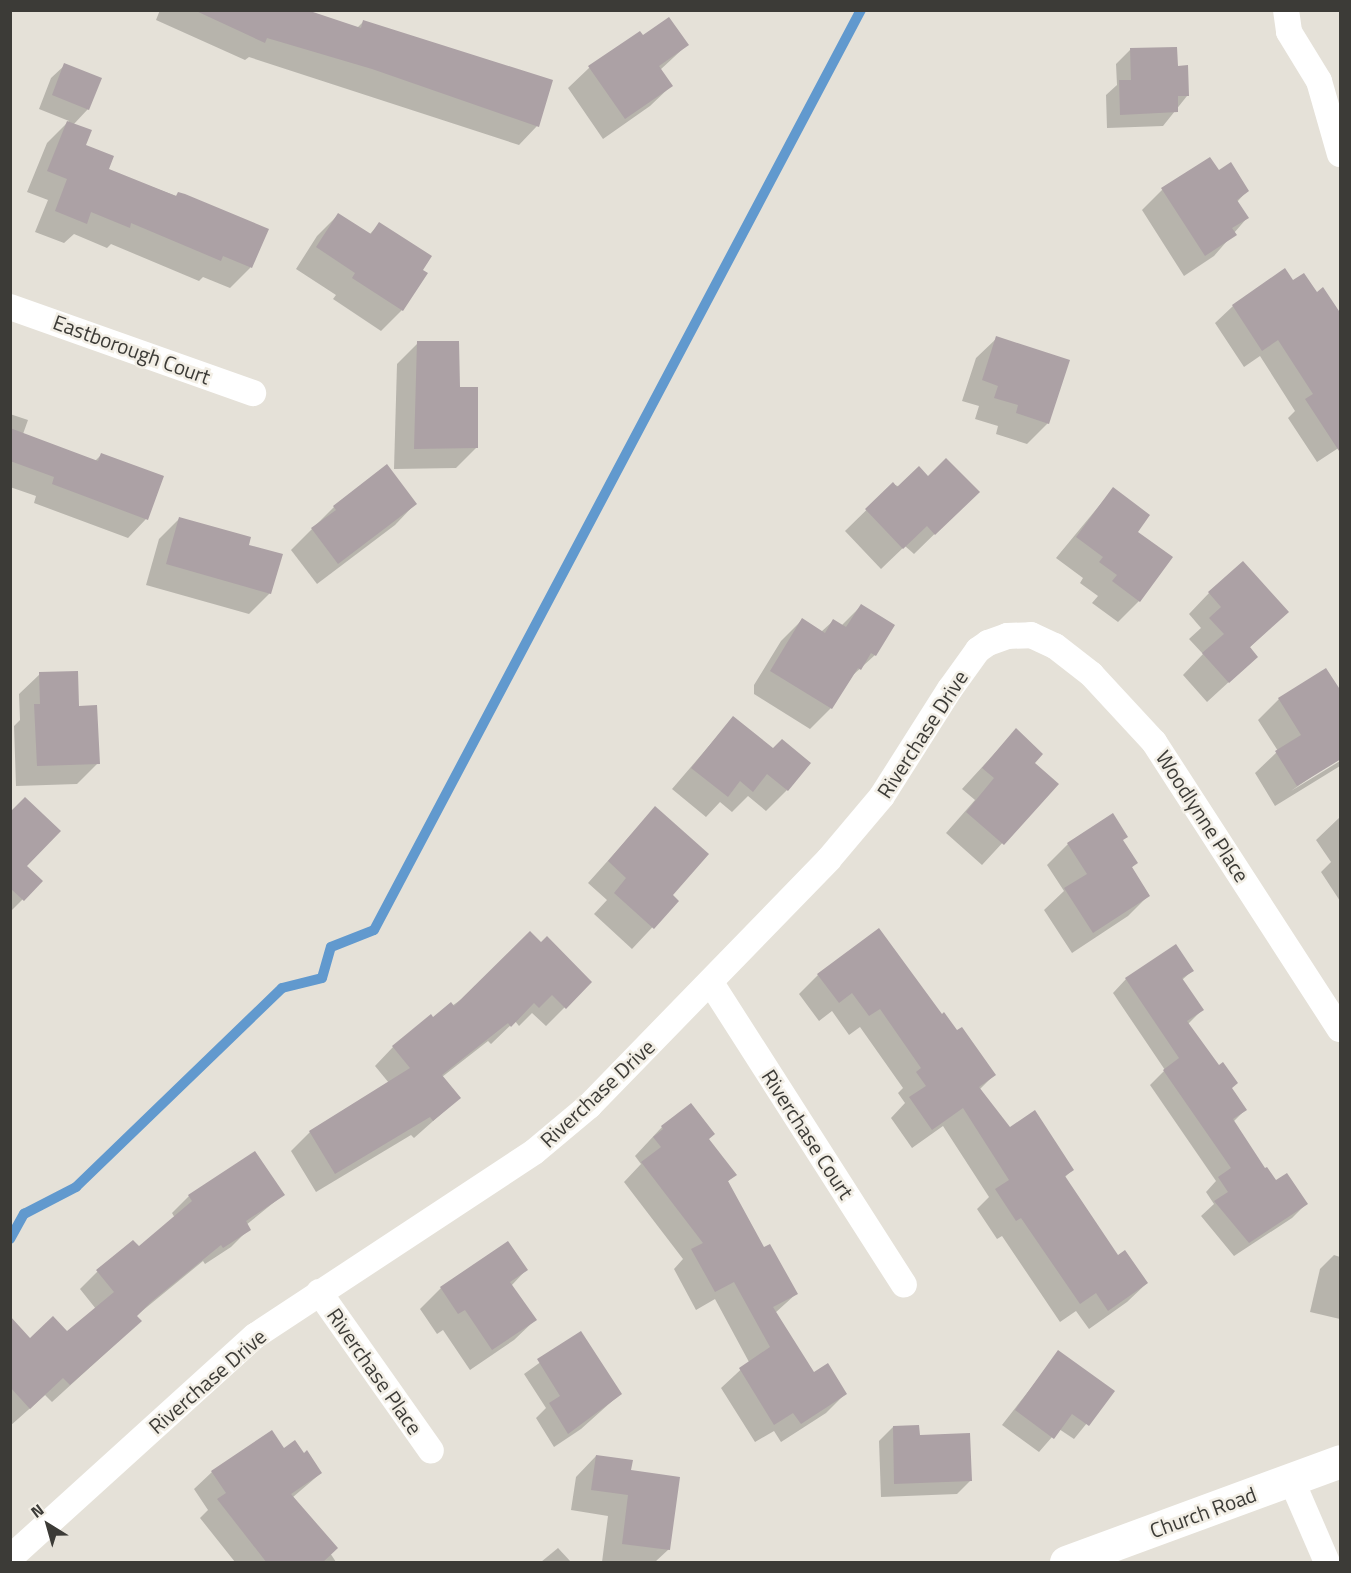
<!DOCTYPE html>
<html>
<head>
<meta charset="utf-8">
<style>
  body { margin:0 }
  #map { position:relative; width:1351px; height:1573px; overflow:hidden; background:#e5e1d8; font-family:"Titillium Web",sans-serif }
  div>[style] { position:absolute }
  .shadow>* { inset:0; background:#0003 }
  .stream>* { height:10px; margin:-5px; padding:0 5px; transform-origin:5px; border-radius:5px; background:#6199ce }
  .building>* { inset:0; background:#aca1a5 }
  .street>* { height:26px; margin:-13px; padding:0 13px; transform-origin:13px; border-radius:13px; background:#fff }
  .secondary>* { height:33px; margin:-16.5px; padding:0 16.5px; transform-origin:16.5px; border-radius:16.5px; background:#fff }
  span { translate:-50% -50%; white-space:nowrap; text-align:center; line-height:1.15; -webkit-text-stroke:5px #f2eee5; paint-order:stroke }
  .street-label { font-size:21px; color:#3c3b37 }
  .frame { position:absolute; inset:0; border:12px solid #3c3b37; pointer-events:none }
  .north { position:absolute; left:18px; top:1495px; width:60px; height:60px; -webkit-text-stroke:4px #f2eee5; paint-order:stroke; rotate:323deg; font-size:16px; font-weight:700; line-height:24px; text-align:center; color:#3c3b37 }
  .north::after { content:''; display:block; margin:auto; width:21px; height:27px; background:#3c3b37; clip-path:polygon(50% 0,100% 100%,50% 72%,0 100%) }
</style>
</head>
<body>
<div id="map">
  <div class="shadow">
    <div style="clip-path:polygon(160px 10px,299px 10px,357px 28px,364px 21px,537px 126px,519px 145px,249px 57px,245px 60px,156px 20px)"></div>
    <div style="clip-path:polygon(639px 33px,642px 37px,687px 45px,660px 70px,671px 86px,650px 106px,603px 139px,568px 88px,589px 68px)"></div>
    <div style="clip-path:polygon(1130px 50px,1176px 67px,1187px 96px,1163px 126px,1107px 128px,1106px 95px,1117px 85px,1116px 64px)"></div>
    <div style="clip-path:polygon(65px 65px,88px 109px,73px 125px,84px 146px,107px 170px,267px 230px,250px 268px,230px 288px,203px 277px,199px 281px,111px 244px,107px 248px,74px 234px,64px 243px,35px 232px,48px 200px,27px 192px,47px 143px,69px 121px,39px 109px,51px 78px)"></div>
    <div style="clip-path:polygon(1218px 172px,1247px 191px,1237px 202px,1247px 218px,1214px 256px,1184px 276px,1142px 210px,1162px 190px)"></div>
    <div style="clip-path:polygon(338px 215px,369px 235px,379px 224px,402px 310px,381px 331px,333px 299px,336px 295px,296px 269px,317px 236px)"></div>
    <div style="clip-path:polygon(1293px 282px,1316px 294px,1340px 447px,1317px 462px,1288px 418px,1295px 411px,1260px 356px,1244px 367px,1215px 323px,1233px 306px)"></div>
    <div style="clip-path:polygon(997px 338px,1048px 423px,1027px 444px,996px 434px,998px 426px,975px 419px,979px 406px,962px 401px,976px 358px)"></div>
    <div style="clip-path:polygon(418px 343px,477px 447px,456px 468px,394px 469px,397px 364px)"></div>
    <div style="clip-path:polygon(10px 414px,28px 420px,23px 434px,95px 461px,101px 455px,146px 519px,128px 538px,34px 503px,36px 496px,10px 487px)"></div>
    <div style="clip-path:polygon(893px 484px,957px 512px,914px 554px,905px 546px,881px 569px,845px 531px)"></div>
    <div style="clip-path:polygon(1113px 489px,1136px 532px,1139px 601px,1118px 622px,1092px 603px,1098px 596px,1080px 583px,1083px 578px,1056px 558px)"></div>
    <div style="clip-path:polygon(415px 504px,395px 525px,317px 584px,291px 550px,334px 507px)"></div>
    <div style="clip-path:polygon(180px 518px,247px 546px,270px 593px,249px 614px,146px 585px,159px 539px)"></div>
    <div style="clip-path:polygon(1209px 593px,1287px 612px,1249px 648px,1256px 657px,1207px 702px,1183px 675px,1203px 654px,1189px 639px,1201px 628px,1189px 614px)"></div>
    <div style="clip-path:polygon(861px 606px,875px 655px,853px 675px,831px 708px,810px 729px,754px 694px,754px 685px,781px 641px,802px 620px,821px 632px,833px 621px,841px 626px)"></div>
    <div style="clip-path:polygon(40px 674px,77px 707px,98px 763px,77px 784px,16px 786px,14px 726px,20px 720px,19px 694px)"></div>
    <div style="clip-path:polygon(1279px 699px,1340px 757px,1291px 791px,1340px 761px,1340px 766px,1275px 806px,1255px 773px,1278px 751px,1258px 720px)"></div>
    <div style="clip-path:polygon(733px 718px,787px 790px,766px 811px,748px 796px,732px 812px,720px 802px,706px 817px,672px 789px)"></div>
    <div style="clip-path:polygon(1016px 730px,1033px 763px,1057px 784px,982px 865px,946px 833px,975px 800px,962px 789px)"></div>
    <div style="clip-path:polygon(655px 808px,670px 895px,677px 901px,632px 949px,594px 914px,607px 900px,588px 883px)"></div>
    <div style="clip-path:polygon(10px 814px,25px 866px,41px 881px,10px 912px)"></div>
    <div style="clip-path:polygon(1340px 817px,1340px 901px,1321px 872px,1331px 862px,1316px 840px)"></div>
    <div style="clip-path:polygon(1122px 841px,1136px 863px,1131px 868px,1149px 895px,1128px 916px,1072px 953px,1044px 910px,1064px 891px,1047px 865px,1068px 844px)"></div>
    <div style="clip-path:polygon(541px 944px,590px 982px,546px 1026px,532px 1013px,519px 1026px,515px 1021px,491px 1044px,488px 1041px,442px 1077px,459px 1098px,414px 1138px,411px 1135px,316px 1192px,291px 1151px,310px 1132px,389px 1083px,375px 1066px,393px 1047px)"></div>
    <div style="clip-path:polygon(1192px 971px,1182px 980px,1202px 1010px,1188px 1024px,1245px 1110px,1233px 1122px,1264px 1171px,1306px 1204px,1292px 1218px,1234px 1256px,1201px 1216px,1214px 1204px,1206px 1192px,1216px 1181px,1150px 1085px,1165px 1070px,1113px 993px,1126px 979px)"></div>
    <div style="clip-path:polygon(818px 975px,941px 1016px,994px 1075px,980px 1089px,1009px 1129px,1072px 1170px,1064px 1178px,1118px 1257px,1147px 1283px,1127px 1302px,1089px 1329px,1076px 1311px,1060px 1322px,1002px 1236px,997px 1239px,977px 1209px,989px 1197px,943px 1126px,912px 1148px,891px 1118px,905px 1103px,898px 1093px,903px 1088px,860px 1027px,849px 1035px,832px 1011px,819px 1021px,799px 994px)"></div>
    <div style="clip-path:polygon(662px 1127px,707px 1140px,735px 1175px,727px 1182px,764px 1249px,796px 1294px,775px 1313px,813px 1374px,845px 1394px,826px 1413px,781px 1442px,774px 1431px,755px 1442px,721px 1388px,749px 1362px,715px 1299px,696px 1310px,674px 1269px,683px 1259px,624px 1182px,641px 1164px,635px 1156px)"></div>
    <div style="clip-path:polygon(283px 1195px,246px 1225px,249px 1229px,231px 1247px,205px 1264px,203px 1261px,136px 1316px,122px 1338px,52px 1402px,45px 1395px,10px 1426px,10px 1356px,67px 1333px,96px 1309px,80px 1289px,97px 1272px,133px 1242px,138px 1248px,175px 1218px,172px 1213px,189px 1196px)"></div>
    <div style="clip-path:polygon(507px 1243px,526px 1270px,511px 1286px,535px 1320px,514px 1340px,470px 1370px,443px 1330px,437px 1334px,420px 1309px,441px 1288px)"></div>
    <div style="clip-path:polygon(1334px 1255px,1340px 1257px,1340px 1319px,1310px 1312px,1320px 1269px)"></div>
    <div style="clip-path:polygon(581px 1333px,620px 1394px,581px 1429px,554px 1447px,536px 1418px,546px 1408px,524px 1374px)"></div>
    <div style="clip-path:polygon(1056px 1356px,1113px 1391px,1074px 1439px,1059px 1429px,1039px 1452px,1002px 1425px)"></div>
    <div style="clip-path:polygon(893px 1427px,919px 1437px,971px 1480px,957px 1494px,881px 1497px,879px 1441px)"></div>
    <div style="clip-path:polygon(284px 1450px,321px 1473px,293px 1497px,336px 1562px,235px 1562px,200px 1518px,208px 1510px,194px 1489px,212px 1472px)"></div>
    <div style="clip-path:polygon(596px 1456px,630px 1472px,669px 1549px,655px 1562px,602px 1562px,608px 1516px,571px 1510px,576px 1477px)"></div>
    <div style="clip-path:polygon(558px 1548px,571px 1562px,541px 1562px)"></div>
  </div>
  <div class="stream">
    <div style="left:10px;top:1239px;width:29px;rotate:-61deg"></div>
    <div style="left:24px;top:1214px;width:59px;rotate:-27.4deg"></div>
    <div style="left:76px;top:1187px;width:286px;rotate:-44deg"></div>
    <div style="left:282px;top:988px;width:41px;rotate:-14deg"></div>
    <div style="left:322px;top:978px;width:32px;rotate:-74deg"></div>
    <div style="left:331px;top:947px;width:46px;rotate:-21.6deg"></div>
    <div style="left:374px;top:930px;width:1041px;rotate:-62.11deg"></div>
  </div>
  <div class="building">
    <div style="clip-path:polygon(194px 10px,307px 10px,361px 28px,363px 20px,553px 80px,539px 127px,372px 69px,267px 38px,265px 43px)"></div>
    <div style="clip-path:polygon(669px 17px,689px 45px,659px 66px,673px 86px,625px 119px,588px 66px,640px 31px,643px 35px)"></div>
    <div style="clip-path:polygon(1177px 47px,1178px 66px,1188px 65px,1189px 96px,1178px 96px,1178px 112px,1120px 115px,1119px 80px,1131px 80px,1130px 48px)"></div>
    <div style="clip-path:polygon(64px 63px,102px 78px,89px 110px,52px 95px)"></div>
    <div style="clip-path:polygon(67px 121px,92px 130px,86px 145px,114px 156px,109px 169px,176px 196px,178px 192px,185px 194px,269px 229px,252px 268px,223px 256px,221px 261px,131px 223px,130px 228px,91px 212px,87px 224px,55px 211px,67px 179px,47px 171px)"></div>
    <div style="clip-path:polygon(1210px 157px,1219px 170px,1231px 162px,1249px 191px,1237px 200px,1249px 218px,1232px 228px,1237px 235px,1205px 256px,1161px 188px)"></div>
    <div style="clip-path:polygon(338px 213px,371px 234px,379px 222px,432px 256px,423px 270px,428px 273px,403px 311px,352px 278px,355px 273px,316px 247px)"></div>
    <div style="clip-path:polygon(1285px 268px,1293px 280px,1304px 273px,1317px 292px,1323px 287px,1341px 314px,1341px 454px,1305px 399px,1313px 394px,1278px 340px,1262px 351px,1232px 305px)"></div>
    <div style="clip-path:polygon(996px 336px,1070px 360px,1049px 424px,1016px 413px,1018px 405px,994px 398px,998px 386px,982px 380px)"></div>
    <div style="clip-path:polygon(417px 341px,459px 341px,460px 387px,478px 387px,478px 448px,414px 449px)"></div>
    <div style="clip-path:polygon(10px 428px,98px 461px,101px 453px,164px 476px,148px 520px,52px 484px,54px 477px,10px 461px)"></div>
    <div style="clip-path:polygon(946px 458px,980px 492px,935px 535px,927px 526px,903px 549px,865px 509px,893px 482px,897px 487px,919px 466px,928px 476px)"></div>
    <div style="clip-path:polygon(387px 464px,417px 504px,338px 564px,311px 528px,336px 510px,333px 506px)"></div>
    <div style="clip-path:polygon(1113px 487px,1150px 515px,1138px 532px,1173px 557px,1140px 602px,1112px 581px,1117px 575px,1099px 562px,1103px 557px,1076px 537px)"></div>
    <div style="clip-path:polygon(179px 517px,251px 537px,249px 545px,283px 554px,271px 594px,166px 564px)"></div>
    <div style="clip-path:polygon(1243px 561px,1289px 612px,1250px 647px,1258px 657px,1229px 683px,1202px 653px,1224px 634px,1209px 618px,1221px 607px,1208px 592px)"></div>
    <div style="clip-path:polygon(861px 604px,895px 625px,876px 656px,871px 653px,861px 670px,858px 668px,832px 709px,770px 671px,802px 618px,825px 633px,833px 619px,846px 627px)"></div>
    <div style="clip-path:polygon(1326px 668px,1341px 691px,1341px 759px,1297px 786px,1275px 751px,1301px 735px,1278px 698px)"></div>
    <div style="clip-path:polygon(78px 671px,79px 706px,97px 705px,100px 764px,37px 766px,34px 704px,40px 704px,39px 672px)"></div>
    <div style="clip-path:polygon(733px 716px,773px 748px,782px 739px,811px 763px,788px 791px,767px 774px,753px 792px,740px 781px,728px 797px,691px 768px)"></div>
    <div style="clip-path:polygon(1016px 728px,1043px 754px,1035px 763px,1059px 784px,1004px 845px,966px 812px,994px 778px,982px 768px)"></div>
    <div style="clip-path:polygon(25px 797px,61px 831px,27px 866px,43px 881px,24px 901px,10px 888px,10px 812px)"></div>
    <div style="clip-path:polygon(655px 806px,709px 854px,673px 895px,679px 901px,654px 929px,614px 893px,626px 878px,608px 861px)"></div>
    <div style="clip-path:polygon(1113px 813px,1128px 837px,1123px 840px,1138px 863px,1132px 867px,1150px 896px,1093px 933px,1064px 888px,1087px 874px,1067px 843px)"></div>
    <div style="clip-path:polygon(879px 928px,942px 1014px,944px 1012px,957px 1030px,962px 1027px,996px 1075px,979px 1087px,1010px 1127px,1035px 1110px,1074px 1170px,1065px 1176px,1118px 1255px,1125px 1250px,1148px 1283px,1108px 1311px,1096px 1293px,1080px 1304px,1021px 1218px,1016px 1221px,995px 1189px,1009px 1180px,963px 1108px,932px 1130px,909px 1097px,926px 1086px,916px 1072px,921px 1068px,880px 1009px,869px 1016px,852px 993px,839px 1003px,817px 974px)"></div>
    <div style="clip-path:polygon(530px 931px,541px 942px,547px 936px,592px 982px,566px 1009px,552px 995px,539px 1008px,534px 1003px,511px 1027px,508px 1023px,442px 1075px,461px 1098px,433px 1121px,430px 1117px,335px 1174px,309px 1131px,410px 1068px,392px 1046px,431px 1014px,433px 1017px,451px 1002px,454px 1006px)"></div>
    <div style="clip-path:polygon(1176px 944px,1194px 971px,1182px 978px,1204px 1010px,1187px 1021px,1219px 1065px,1223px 1062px,1238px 1083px,1232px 1088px,1247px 1110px,1233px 1119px,1265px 1168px,1267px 1167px,1276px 1180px,1287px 1173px,1308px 1204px,1249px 1243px,1214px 1201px,1228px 1192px,1218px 1177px,1231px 1168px,1163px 1070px,1179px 1058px,1125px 978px)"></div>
    <div style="clip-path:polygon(691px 1103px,715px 1134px,709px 1139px,737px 1175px,728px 1181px,764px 1247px,770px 1244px,798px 1294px,773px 1307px,814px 1372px,828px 1363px,847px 1394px,801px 1424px,793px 1413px,774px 1425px,739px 1368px,770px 1347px,734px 1282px,715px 1292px,691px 1249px,703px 1243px,641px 1162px,661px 1147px,653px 1137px,663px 1129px,661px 1126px)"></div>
    <div style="clip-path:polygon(255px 1151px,285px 1195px,246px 1221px,251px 1230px,223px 1248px,221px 1245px,151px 1302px,137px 1316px,142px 1321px,70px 1385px,63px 1378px,30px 1409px,10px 1387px,10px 1316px,30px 1338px,53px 1316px,67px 1331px,114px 1292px,96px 1270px,133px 1240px,139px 1246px,192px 1201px,188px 1195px)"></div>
    <div style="clip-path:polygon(508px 1241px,528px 1270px,510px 1282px,537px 1320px,492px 1350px,465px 1310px,458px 1314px,440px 1287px)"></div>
    <div style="clip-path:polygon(581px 1331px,622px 1394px,568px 1434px,549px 1403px,560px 1396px,537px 1359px)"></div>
    <div style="clip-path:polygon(1058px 1350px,1115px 1391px,1089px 1426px,1072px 1414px,1054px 1439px,1015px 1410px)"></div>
    <div style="clip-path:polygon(919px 1425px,920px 1435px,970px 1433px,972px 1481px,894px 1484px,893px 1426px)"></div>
    <div style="clip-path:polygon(272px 1430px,284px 1448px,295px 1440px,304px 1453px,307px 1450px,322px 1473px,291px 1494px,338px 1548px,322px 1563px,267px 1563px,217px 1499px,226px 1493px,211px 1471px)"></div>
    <div style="clip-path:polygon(596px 1455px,633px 1460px,631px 1470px,680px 1477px,670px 1550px,622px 1544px,628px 1495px,591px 1490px)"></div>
  </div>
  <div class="street">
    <div style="left:1286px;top:10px;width:22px;rotate:82deg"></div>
    <div style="left:1289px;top:32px;width:57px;rotate:58.5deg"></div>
    <div style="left:1319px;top:81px;width:76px;rotate:74deg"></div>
    <div style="left:10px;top:307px;width:258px;rotate:19.5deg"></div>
    <div style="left:711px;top:983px;width:358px;rotate:57.4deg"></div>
    <div style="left:319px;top:1292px;width:194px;rotate:54.8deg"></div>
    <div style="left:1291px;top:1479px;width:90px;rotate:66.6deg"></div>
    <div style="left:10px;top:1558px;width:331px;rotate:-42.2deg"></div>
    <div style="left:255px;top:1336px;width:334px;rotate:-33.4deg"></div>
    <div style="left:534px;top:1152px;width:72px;rotate:-39.9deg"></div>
    <div style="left:589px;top:1106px;width:344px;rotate:-45.8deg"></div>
    <div style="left:829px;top:859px;width:82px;rotate:-49.9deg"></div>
    <div style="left:882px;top:796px;width:127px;rotate:-57.6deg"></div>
    <div style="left:950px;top:689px;width:48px;rotate:-54.3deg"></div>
    <div style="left:978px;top:650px;width:12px;rotate:-35deg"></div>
    <div style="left:988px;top:643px;width:20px;rotate:-20deg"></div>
    <div style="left:1007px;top:636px;width:24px;rotate:-2deg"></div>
    <div style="left:1031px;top:635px;width:26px;rotate:25deg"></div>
    <div style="left:1055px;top:646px;width:46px;rotate:37.9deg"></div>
    <div style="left:1091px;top:674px;width:93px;rotate:47.2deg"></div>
    <div style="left:1154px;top:742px;width:342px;rotate:57.1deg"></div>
  </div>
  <div class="secondary">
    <div style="left:1066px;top:1562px;width:292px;rotate:-20.2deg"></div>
  </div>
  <div class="street-label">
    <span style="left:132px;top:349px;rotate:20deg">Eastborough Court</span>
    <span style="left:922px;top:734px;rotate:-57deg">Riverchase Drive</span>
    <span style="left:1203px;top:816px;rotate:57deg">Woodlynne Place</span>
    <span style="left:597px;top:1093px;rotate:-43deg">Riverchase Drive</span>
    <span style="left:808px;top:1134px;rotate:57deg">Riverchase Court</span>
    <span style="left:375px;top:1371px;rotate:55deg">Riverchase Place</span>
    <span style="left:207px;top:1381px;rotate:-41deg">Riverchase Drive</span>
    <span style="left:1203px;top:1512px;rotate:-20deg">Church Road</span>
  </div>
  <div class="frame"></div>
  <div class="north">N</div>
</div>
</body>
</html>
